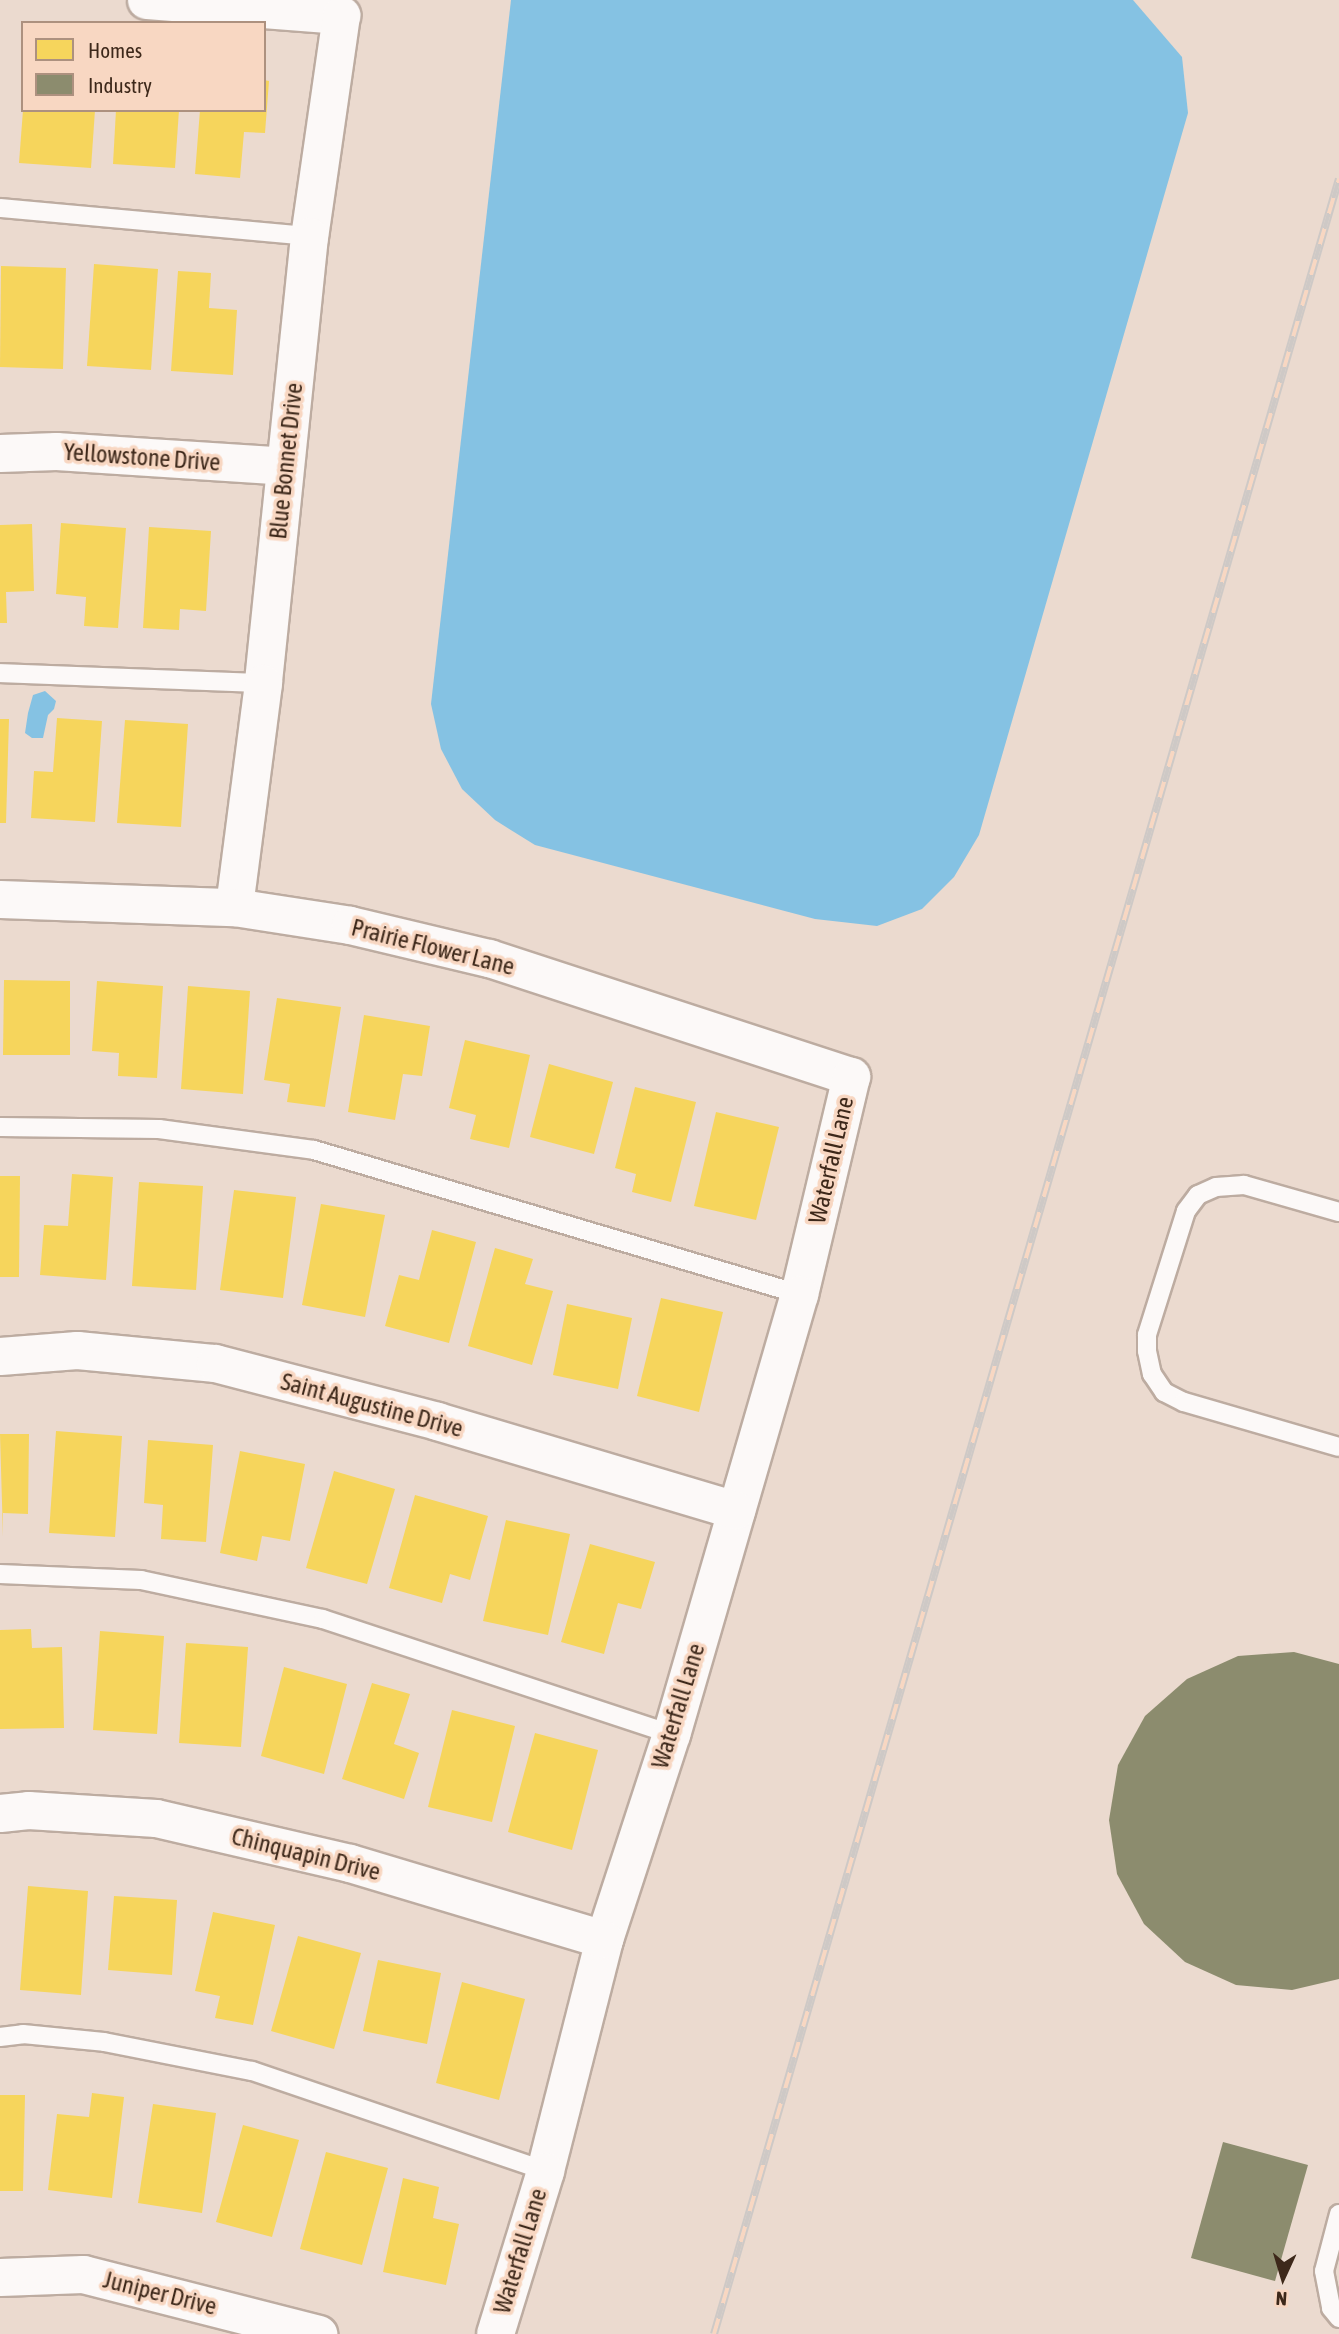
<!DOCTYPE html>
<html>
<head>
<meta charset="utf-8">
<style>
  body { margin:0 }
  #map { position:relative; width:1339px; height:2334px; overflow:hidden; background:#ebdacf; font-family:"Asap Condensed",sans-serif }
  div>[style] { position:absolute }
  .water>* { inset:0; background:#85c2e3 }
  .homes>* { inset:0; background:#f6d55c }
  .industry>* { inset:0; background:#8c8c6e }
  .roads { filter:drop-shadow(2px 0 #bdaca1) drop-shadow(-2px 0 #bdaca1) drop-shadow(0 2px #bdaca1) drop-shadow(0 -2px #bdaca1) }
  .lane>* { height:18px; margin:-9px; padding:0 9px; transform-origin:9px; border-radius:9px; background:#fcf9f8 }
  .street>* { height:37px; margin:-18.5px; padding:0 18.5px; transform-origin:18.5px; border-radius:18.5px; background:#fcf9f8 }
  .rail>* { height:8px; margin-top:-4px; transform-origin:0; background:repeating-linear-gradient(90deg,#f8d7c2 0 16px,#cec9c6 0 32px); box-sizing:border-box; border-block:2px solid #cec9c6 }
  span { translate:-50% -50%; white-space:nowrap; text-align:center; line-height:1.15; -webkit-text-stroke:7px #f8d7c2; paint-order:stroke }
  .street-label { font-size:24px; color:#3d281a }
  .legend { position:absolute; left:21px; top:21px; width:245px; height:91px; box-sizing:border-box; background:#f8d7c2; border:2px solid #ad917f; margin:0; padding:9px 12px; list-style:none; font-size:21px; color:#3d281a }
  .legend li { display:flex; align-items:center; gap:14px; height:35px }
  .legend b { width:35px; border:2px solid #ad917f }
  .north { position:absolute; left:1248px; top:2243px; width:70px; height:70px; -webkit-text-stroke:5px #f8d7c2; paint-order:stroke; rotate:184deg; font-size:19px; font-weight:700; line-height:28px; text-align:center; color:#3d281a }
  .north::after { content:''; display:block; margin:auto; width:24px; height:32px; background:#3d281a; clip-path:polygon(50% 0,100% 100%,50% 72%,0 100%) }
</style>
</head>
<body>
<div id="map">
  <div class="water">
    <div style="clip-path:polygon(511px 0,1133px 0,1182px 57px,1188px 113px,979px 835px,954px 877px,922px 909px,877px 926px,815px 919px,535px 845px,495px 820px,462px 789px,441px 749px,431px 704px)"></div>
    <div style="clip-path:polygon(45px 691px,56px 701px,54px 709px,48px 715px,43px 738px,32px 738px,25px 733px,28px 713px,33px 695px)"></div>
  </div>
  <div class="homes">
    <div style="clip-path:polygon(264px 80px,269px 81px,265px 133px,244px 132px,240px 178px,195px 174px,200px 110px,264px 110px)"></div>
    <div style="clip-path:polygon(23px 110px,95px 110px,91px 168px,19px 163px)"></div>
    <div style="clip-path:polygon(116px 110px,179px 110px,175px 168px,113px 164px)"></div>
    <div style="clip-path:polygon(94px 264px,158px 269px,151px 370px,87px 366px)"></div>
    <div style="clip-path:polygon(1px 266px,66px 268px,63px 369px,0 367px)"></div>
    <div style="clip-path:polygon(178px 271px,211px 273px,209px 308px,237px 310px,233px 375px,171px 371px)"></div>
    <div style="clip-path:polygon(61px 523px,126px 528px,118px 628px,84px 626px,86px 597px,56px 594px)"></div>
    <div style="clip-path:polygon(32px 524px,34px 591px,6px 592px,7px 623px,0 623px,0 525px)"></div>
    <div style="clip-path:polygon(149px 527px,211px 531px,206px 611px,180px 609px,179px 630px,143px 628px)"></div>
    <div style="clip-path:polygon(57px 718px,102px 721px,95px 822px,31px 818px,34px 771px,53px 772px)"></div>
    <div style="clip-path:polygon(0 719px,9px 719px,6px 823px,0 823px)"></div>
    <div style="clip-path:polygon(125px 720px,188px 724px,181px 827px,117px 823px)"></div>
    <div style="clip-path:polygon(4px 980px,70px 981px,70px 1055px,3px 1055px)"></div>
    <div style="clip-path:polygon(97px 981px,163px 986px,157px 1078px,118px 1076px,119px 1053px,92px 1051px)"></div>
    <div style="clip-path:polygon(188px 986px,250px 991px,243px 1094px,181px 1089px)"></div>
    <div style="clip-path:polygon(277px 998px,341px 1007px,325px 1107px,287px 1102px,290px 1084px,264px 1080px)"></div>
    <div style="clip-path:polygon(364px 1015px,430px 1026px,422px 1076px,403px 1074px,395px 1120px,348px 1112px)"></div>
    <div style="clip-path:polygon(465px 1040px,530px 1055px,509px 1148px,470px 1139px,476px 1115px,449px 1108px)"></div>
    <div style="clip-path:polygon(549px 1064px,613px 1082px,594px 1154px,530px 1137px)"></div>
    <div style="clip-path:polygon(635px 1087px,696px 1102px,671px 1202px,632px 1192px,636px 1174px,615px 1168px)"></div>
    <div style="clip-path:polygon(716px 1112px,779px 1127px,756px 1220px,694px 1206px)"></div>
    <div style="clip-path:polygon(72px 1174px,113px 1177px,106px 1280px,40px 1275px,44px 1225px,68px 1226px)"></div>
    <div style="clip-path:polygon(0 1176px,20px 1176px,19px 1277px,0 1277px)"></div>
    <div style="clip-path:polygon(139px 1182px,203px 1186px,196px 1290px,132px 1286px)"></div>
    <div style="clip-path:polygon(234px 1190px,296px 1197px,283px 1298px,220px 1290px)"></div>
    <div style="clip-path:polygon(321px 1204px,385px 1215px,365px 1317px,302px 1305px)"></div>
    <div style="clip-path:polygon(432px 1230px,476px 1242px,449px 1343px,385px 1326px,399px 1275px,419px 1280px)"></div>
    <div style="clip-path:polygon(495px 1248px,533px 1259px,525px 1284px,553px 1291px,532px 1365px,468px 1346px)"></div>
    <div style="clip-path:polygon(661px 1298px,723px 1312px,699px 1412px,637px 1396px)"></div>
    <div style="clip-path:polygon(567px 1304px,632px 1318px,618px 1389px,553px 1375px)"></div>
    <div style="clip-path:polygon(56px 1431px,122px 1436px,115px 1537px,49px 1533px)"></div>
    <div style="clip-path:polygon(0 1434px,29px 1434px,28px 1514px,3px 1513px,3px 1537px)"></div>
    <div style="clip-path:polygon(148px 1440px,213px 1445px,206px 1542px,161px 1539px,163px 1505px,144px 1503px)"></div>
    <div style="clip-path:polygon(240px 1451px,305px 1464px,290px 1541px,262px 1536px,257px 1561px,220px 1553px)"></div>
    <div style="clip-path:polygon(334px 1471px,395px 1489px,367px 1584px,306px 1568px)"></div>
    <div style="clip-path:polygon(415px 1495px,488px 1516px,470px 1580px,450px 1574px,442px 1603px,389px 1588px)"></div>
    <div style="clip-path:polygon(506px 1520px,570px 1534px,548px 1635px,483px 1621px)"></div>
    <div style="clip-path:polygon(590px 1544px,655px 1562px,641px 1609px,618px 1603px,604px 1654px,561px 1642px)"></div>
    <div style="clip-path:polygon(31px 1629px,32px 1648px,62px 1647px,64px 1728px,0 1729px,0 1630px)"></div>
    <div style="clip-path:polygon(100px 1631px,164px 1636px,157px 1734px,93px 1730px)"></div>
    <div style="clip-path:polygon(186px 1643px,248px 1647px,241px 1747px,179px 1743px)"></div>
    <div style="clip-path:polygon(284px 1667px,347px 1684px,324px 1774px,261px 1756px)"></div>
    <div style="clip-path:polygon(372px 1683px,410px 1694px,394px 1744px,419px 1753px,404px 1799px,342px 1779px)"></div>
    <div style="clip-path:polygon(452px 1710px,515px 1726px,492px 1822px,428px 1807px)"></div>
    <div style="clip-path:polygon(535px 1733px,598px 1750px,572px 1850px,508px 1832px)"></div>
    <div style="clip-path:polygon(28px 1886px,88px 1891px,81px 1995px,20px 1990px)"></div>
    <div style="clip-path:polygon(114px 1896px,177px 1900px,172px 1975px,108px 1970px)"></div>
    <div style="clip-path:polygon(213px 1912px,275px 1925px,253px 2025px,215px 2018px,220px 1996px,195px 1991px)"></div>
    <div style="clip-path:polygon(298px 1936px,361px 1953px,334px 2049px,271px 2031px)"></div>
    <div style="clip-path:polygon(378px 1960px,441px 1973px,427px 2044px,363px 2031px)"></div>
    <div style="clip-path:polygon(462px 1982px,525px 1999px,499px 2100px,436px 2083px)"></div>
    <div style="clip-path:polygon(92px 2093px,124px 2097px,112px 2198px,48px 2190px,57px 2114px,89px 2117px)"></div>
    <div style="clip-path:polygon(0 2095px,25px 2095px,23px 2191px,0 2191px)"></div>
    <div style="clip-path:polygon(153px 2104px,216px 2113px,202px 2213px,138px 2203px)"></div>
    <div style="clip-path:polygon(243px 2125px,299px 2140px,272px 2237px,216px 2222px)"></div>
    <div style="clip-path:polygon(326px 2152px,388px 2168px,362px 2265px,300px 2249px)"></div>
    <div style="clip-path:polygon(403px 2178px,439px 2187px,433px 2218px,459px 2224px,446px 2285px,383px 2272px)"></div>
  </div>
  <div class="industry">
    <div style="clip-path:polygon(1294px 1652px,1339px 1664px,1339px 1979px,1292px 1990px,1236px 1985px,1185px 1962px,1144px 1924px,1117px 1874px,1109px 1820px,1118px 1765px,1145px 1716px,1187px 1679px,1238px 1656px)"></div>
    <div style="clip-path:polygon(1223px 2142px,1308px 2165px,1275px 2281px,1191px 2258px)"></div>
  </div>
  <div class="roads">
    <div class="lane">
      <div style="left:0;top:208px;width:310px;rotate:5.2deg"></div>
      <div style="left:0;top:673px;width:263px;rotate:2.2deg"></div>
      <div style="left:0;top:1127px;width:159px;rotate:0.7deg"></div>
      <div style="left:159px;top:1129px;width:156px;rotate:7.7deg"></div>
      <div style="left:314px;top:1150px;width:506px;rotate:16.54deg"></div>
      <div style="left:1339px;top:1212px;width:99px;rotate:-164.1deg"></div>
      <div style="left:1244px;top:1185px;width:28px;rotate:176deg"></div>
      <div style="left:1216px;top:1187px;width:20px;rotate:156deg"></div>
      <div style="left:1198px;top:1195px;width:20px;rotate:127deg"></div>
      <div style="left:1186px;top:1211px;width:130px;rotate:107.5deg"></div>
      <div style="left:1147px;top:1335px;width:16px;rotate:90deg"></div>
      <div style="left:1147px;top:1351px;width:24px;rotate:78deg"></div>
      <div style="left:1152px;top:1374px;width:22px;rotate:56deg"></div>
      <div style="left:1164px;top:1392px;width:22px;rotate:27deg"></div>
      <div style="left:1184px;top:1402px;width:161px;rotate:16.2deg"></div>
      <div style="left:0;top:1574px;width:141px;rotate:2.4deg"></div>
      <div style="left:141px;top:1580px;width:186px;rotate:12.1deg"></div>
      <div style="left:323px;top:1619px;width:367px;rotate:18.3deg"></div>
      <div style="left:0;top:2037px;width:23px;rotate:-7deg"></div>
      <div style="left:23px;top:2034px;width:81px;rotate:5.6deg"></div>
      <div style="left:104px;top:2042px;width:151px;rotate:11.1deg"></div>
      <div style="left:252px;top:2071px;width:310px;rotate:18.8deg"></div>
      <div style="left:1339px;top:2214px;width:59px;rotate:104.7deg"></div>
      <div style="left:1324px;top:2271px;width:38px;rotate:79deg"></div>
      <div style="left:1331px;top:2308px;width:13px;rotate:51deg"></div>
    </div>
    <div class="street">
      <div style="left:146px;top:0;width:196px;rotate:4.4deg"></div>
      <div style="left:341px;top:15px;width:223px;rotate:98.2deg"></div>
      <div style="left:309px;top:236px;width:449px;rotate:95.9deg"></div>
      <div style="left:263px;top:683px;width:226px;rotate:97.4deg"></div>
      <div style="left:0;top:453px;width:56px;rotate:-2deg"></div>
      <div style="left:56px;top:451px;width:229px;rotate:3.7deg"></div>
      <div style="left:0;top:899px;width:234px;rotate:2deg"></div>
      <div style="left:234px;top:907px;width:117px;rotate:8.8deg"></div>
      <div style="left:350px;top:925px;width:143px;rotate:13.4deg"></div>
      <div style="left:489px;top:958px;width:381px;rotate:18.1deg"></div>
      <div style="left:851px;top:1076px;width:224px;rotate:103.4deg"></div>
      <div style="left:799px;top:1294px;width:458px;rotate:106.2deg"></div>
      <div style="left:671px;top:1734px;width:216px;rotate:108.1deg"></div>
      <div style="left:604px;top:1939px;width:239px;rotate:104.3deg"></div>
      <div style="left:545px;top:2171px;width:170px;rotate:107.1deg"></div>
      <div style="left:0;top:1356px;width:77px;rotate:-4.5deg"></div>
      <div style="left:77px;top:1350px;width:139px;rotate:5.4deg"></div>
      <div style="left:215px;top:1363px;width:229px;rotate:14.6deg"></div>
      <div style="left:437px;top:1421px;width:312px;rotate:16.6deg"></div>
      <div style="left:0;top:1813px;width:28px;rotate:-6deg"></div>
      <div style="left:28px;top:1810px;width:128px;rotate:3.6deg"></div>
      <div style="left:156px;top:1818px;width:199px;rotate:13.1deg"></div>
      <div style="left:350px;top:1863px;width:265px;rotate:16.7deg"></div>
      <div style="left:0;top:2277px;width:83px;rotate:-2.1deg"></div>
      <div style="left:83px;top:2274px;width:243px;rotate:14.3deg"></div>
    </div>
  </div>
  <div class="rail">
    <div style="left:714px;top:2334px;width:2244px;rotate:-73.83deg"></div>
  </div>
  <div class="street-label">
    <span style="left:142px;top:457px;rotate:4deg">Yellowstone Drive</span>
    <span style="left:286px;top:461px;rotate:-84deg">Blue Bonnet Drive</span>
    <span style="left:433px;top:947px;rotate:14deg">Prairie Flower Lane</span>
    <span style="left:831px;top:1160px;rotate:-77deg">Waterfall Lane</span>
    <span style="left:372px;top:1405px;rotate:15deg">Saint Augustine Drive</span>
    <span style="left:678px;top:1706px;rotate:-73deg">Waterfall Lane</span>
    <span style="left:306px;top:1854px;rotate:14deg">Chinquapin Drive</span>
    <span style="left:520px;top:2251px;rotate:-73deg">Waterfall Lane</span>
    <span style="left:160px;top:2293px;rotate:14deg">Juniper Drive</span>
  </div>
  <ul class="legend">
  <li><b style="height:19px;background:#f6d55c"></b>Homes</li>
  <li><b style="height:19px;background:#8c8c6e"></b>Industry</li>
  </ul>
  <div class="north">N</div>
</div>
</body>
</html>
